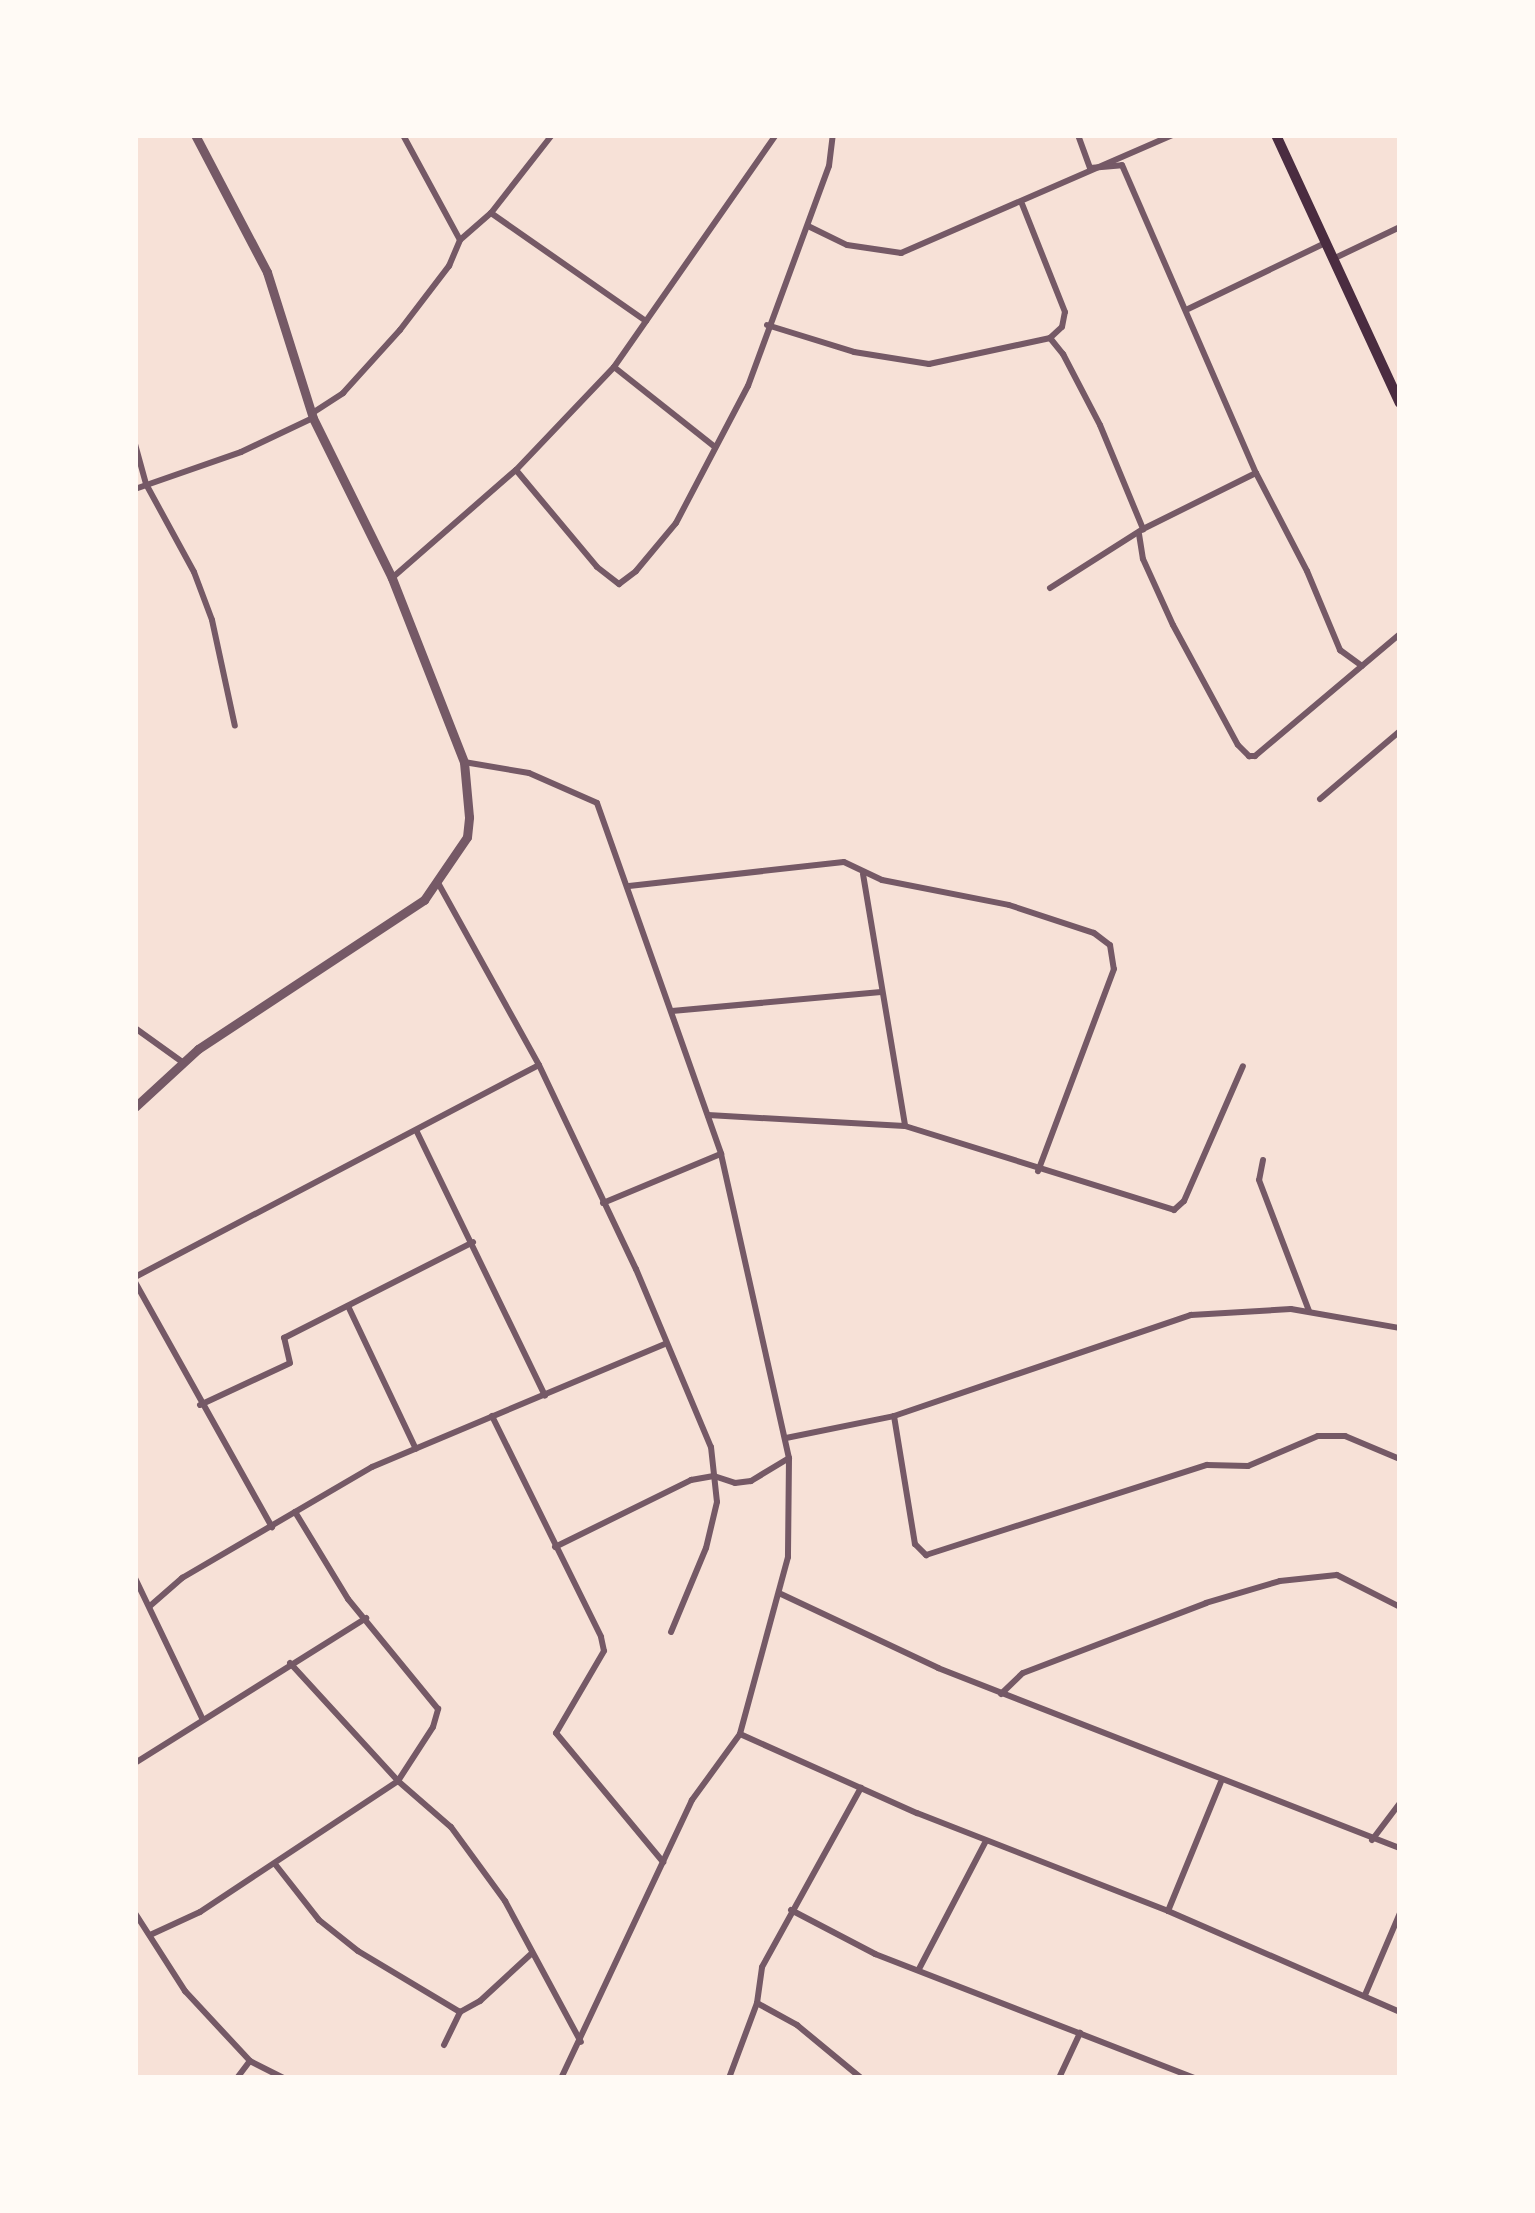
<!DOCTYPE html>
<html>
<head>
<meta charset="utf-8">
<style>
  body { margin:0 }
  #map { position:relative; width:1535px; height:2213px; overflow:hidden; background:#f7e1d7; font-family:"Varela Round",sans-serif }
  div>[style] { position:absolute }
  .minor>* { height:6px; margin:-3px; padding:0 3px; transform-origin:3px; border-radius:3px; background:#755966 }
  .tertiary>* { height:9px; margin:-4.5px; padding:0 4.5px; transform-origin:4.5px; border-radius:4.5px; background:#755966 }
  .secondary>* { height:10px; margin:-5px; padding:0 5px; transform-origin:5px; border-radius:5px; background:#4a2c40 }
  span { translate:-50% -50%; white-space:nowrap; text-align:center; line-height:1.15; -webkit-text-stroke:10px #fffaf5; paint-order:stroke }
  .frame { position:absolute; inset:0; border:138px solid #fffaf5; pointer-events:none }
</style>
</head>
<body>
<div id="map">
  <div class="minor">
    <div style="left:403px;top:135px;width:119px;rotate:61.5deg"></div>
    <div style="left:1078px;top:135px;width:35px;rotate:70deg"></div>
    <div style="left:1090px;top:168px;width:32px;rotate:-5deg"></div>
    <div style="left:1122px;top:165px;width:336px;rotate:66.5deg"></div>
    <div style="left:1256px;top:473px;width:110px;rotate:62.5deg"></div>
    <div style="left:1307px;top:571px;width:86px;rotate:67.3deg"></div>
    <div style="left:1340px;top:650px;width:27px;rotate:36deg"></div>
    <div style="left:491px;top:213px;width:189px;rotate:34.9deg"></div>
    <div style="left:808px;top:226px;width:43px;rotate:26deg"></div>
    <div style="left:847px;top:245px;width:55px;rotate:8.4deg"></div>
    <div style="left:901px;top:253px;width:296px;rotate:-23.5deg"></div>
    <div style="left:1335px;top:258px;width:72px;rotate:-25.5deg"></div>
    <div style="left:1188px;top:309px;width:154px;rotate:-25.7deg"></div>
    <div style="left:767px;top:325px;width:91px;rotate:17.2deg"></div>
    <div style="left:854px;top:352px;width:76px;rotate:9.1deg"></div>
    <div style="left:929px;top:364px;width:124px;rotate:-12.1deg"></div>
    <div style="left:1050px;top:338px;width:16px;rotate:-43deg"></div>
    <div style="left:1062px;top:327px;width:15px;rotate:-79deg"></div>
    <div style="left:1065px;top:312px;width:116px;rotate:-111.7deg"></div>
    <div style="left:1050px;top:338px;width:21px;rotate:51deg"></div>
    <div style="left:1063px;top:354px;width:80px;rotate:62.5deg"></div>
    <div style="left:1100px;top:425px;width:113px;rotate:67.5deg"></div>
    <div style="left:614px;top:367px;width:129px;rotate:38.4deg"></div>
    <div style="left:314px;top:412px;width:35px;rotate:-33deg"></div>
    <div style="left:343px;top:393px;width:85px;rotate:-47.9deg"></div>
    <div style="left:400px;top:330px;width:81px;rotate:-52.6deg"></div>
    <div style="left:449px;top:266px;width:28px;rotate:-67deg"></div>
    <div style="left:460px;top:240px;width:41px;rotate:-41.1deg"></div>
    <div style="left:491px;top:213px;width:99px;rotate:-52deg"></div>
    <div style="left:135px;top:444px;width:41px;rotate:74.6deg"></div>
    <div style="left:146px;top:484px;width:100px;rotate:61.4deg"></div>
    <div style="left:194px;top:572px;width:51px;rotate:69.4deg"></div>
    <div style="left:212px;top:620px;width:108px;rotate:77.8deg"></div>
    <div style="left:516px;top:470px;width:126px;rotate:50.1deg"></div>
    <div style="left:597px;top:567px;width:28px;rotate:38deg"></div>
    <div style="left:619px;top:584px;width:21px;rotate:-37deg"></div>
    <div style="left:636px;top:571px;width:62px;rotate:-50.2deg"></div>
    <div style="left:676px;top:523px;width:155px;rotate:-62.3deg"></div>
    <div style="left:748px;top:386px;width:234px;rotate:-69.8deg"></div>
    <div style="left:829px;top:166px;width:31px;rotate:-83deg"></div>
    <div style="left:135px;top:489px;width:112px;rotate:-19.2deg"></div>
    <div style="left:241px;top:452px;width:80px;rotate:-25.3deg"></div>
    <div style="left:1139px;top:534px;width:25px;rotate:81deg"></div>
    <div style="left:1143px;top:559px;width:72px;rotate:65.6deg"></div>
    <div style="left:1173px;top:625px;width:136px;rotate:61.6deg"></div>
    <div style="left:1238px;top:745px;width:16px;rotate:45deg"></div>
    <div style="left:1249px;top:756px;width:6px"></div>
    <div style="left:1255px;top:756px;width:189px;rotate:-40.1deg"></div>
    <div style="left:392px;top:578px;width:164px;rotate:-41.1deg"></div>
    <div style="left:516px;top:470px;width:142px;rotate:-46.4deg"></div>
    <div style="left:614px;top:367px;width:283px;rotate:-55.1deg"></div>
    <div style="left:1050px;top:588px;width:110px;rotate:-32.4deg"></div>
    <div style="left:1143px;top:529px;width:126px;rotate:-26.4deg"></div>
    <div style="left:464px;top:762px;width:66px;rotate:9.6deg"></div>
    <div style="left:529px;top:773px;width:74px;rotate:23.8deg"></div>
    <div style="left:597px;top:803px;width:372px;rotate:70.5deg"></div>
    <div style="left:721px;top:1154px;width:312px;rotate:77.4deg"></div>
    <div style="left:789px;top:1458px;width:99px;rotate:90.6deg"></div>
    <div style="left:788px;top:1557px;width:183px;rotate:105.2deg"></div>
    <div style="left:740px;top:1734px;width:82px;rotate:126deg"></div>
    <div style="left:692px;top:1800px;width:307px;rotate:115.2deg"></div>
    <div style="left:1320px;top:799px;width:105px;rotate:-40.4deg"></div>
    <div style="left:863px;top:874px;width:255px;rotate:80.5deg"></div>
    <div style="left:437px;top:881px;width:210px;rotate:61deg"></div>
    <div style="left:539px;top:1065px;width:226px;rotate:64.6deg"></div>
    <div style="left:636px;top:1269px;width:193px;rotate:67.2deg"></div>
    <div style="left:711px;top:1447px;width:55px;rotate:83.8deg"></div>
    <div style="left:717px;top:1502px;width:47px;rotate:103.4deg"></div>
    <div style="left:706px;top:1548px;width:91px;rotate:112.6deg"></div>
    <div style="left:629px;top:886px;width:216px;rotate:-6.4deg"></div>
    <div style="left:844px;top:862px;width:42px;rotate:25.3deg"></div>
    <div style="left:882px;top:880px;width:129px;rotate:11.1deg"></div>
    <div style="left:1009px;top:905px;width:89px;rotate:18.2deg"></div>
    <div style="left:1094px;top:933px;width:20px;rotate:37deg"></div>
    <div style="left:1110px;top:945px;width:24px;rotate:81deg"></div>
    <div style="left:1114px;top:969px;width:216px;rotate:110.6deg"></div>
    <div style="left:672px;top:1011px;width:210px;rotate:-5.2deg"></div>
    <div style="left:135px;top:1028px;width:57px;rotate:35.7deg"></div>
    <div style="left:708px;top:1115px;width:197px;rotate:3.2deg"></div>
    <div style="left:905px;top:1126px;width:282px;rotate:17.3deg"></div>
    <div style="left:1174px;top:1210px;width:13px;rotate:-42deg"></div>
    <div style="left:1184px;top:1201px;width:147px;rotate:-66.4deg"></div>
    <div style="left:417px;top:1132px;width:293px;rotate:64.1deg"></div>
    <div style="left:1263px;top:1160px;width:20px;rotate:101deg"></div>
    <div style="left:1259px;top:1180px;width:140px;rotate:69.1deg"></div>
    <div style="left:603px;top:1203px;width:128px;rotate:-22.6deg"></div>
    <div style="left:135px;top:1277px;width:456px;rotate:-27.7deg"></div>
    <div style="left:135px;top:1282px;width:281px;rotate:60.8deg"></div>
    <div style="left:348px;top:1306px;width:158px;rotate:64.6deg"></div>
    <div style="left:200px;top:1405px;width:99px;rotate:-25deg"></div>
    <div style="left:290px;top:1363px;width:26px;rotate:-103deg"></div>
    <div style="left:284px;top:1338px;width:212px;rotate:-26.9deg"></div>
    <div style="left:492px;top:1416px;width:246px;rotate:63.7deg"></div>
    <div style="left:601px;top:1637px;width:14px;rotate:78deg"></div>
    <div style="left:604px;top:1651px;width:95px;rotate:120.3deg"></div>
    <div style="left:556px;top:1733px;width:168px;rotate:50.3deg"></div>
    <div style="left:894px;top:1416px;width:130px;rotate:80.7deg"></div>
    <div style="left:915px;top:1544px;width:16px;rotate:45deg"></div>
    <div style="left:926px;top:1555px;width:295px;rotate:-17.8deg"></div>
    <div style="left:1207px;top:1465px;width:41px;rotate:1.4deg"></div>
    <div style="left:1248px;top:1466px;width:76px;rotate:-23.2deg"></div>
    <div style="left:1318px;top:1436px;width:27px"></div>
    <div style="left:1345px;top:1436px;width:60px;rotate:22.7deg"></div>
    <div style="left:786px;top:1438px;width:110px;rotate:-11.5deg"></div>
    <div style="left:894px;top:1416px;width:314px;rotate:-18.8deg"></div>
    <div style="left:1191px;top:1315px;width:100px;rotate:-3.4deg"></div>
    <div style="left:1291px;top:1309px;width:111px;rotate:9.9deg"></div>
    <div style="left:555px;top:1547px;width:152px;rotate:-26.2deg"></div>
    <div style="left:691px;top:1480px;width:23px;rotate:-10deg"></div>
    <div style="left:714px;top:1476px;width:22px;rotate:18deg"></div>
    <div style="left:735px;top:1483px;width:16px;rotate:-7deg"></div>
    <div style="left:751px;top:1481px;width:44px;rotate:-31.2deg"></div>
    <div style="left:135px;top:1578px;width:157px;rotate:64.4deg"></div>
    <div style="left:781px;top:1594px;width:174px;rotate:25.2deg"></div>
    <div style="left:938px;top:1668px;width:496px;rotate:21.3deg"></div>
    <div style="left:150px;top:1606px;width:43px;rotate:-41.2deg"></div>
    <div style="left:182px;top:1578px;width:220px;rotate:-30.3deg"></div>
    <div style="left:372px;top:1467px;width:317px;rotate:-22.8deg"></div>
    <div style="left:290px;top:1663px;width:160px;rotate:47.5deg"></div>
    <div style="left:398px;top:1781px;width:70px;rotate:41deg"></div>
    <div style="left:451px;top:1827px;width:92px;rotate:53.9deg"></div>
    <div style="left:505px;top:1901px;width:160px;rotate:61.7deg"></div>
    <div style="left:1001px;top:1694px;width:30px;rotate:-44deg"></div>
    <div style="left:1023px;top:1673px;width:196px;rotate:-20.9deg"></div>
    <div style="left:1206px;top:1603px;width:77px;rotate:-16.6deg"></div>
    <div style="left:1280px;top:1581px;width:57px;rotate:-6deg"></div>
    <div style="left:1337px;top:1575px;width:71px;rotate:26.9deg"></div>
    <div style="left:740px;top:1734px;width:194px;rotate:24.1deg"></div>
    <div style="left:917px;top:1813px;width:269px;rotate:21.3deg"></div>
    <div style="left:1168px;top:1911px;width:253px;rotate:23.5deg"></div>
    <div style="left:135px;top:1763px;width:273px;rotate:-32.1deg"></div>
    <div style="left:1372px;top:1840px;width:46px;rotate:-52.9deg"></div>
    <div style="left:275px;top:1864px;width:71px;rotate:51.8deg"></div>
    <div style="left:319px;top:1920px;width:50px;rotate:38.5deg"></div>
    <div style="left:358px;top:1951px;width:119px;rotate:30.9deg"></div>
    <div style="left:791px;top:1910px;width:95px;rotate:27.6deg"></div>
    <div style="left:875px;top:1954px;width:342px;rotate:21.2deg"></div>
    <div style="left:1168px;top:1911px;width:139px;rotate:-67.7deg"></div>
    <div style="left:135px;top:1913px;width:93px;rotate:57.3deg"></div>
    <div style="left:185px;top:1991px;width:96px;rotate:47.1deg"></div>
    <div style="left:250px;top:2061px;width:37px;rotate:27deg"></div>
    <div style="left:150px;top:1935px;width:55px;rotate:-24.7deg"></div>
    <div style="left:200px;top:1912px;width:237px;rotate:-33.5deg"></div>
    <div style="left:398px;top:1781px;width:64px;rotate:-57.1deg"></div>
    <div style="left:433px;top:1727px;width:19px;rotate:-74deg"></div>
    <div style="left:438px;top:1709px;width:142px;rotate:-129.3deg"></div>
    <div style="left:348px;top:1599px;width:102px;rotate:-121.3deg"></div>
    <div style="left:919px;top:1969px;width:144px;rotate:-62.4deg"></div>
    <div style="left:1365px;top:1995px;width:89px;rotate:-66.9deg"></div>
    <div style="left:757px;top:2003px;width:46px;rotate:28.8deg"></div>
    <div style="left:797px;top:2025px;width:83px;rotate:39.6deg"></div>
    <div style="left:444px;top:2045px;width:37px;rotate:-64deg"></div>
    <div style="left:460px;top:2012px;width:23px;rotate:-29deg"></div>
    <div style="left:480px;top:2001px;width:69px;rotate:-42.7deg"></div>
    <div style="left:237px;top:2078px;width:21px;rotate:-53deg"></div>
    <div style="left:729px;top:2078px;width:80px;rotate:-69.5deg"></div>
    <div style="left:757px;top:2003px;width:36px;rotate:-82deg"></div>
    <div style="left:762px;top:1967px;width:205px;rotate:-61.1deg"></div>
    <div style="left:1059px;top:2078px;width:50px;rotate:-65deg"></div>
  </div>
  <div class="tertiary">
    <div style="left:135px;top:1107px;width:86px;rotate:-42.6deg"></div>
    <div style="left:198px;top:1049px;width:271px;rotate:-33.4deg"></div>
    <div style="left:424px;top:900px;width:76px;rotate:-55.7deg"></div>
    <div style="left:467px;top:837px;width:20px;rotate:-84deg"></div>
    <div style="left:469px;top:817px;width:55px;rotate:-95.2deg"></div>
    <div style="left:464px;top:762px;width:198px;rotate:-111.4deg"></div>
    <div style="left:392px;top:578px;width:178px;rotate:-116.3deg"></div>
    <div style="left:313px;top:418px;width:153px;rotate:-107.5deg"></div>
    <div style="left:267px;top:272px;width:155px;rotate:-117.7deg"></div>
  </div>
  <div class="secondary">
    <div style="left:1276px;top:135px;width:295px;rotate:65.2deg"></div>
  </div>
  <div class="frame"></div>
</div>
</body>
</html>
